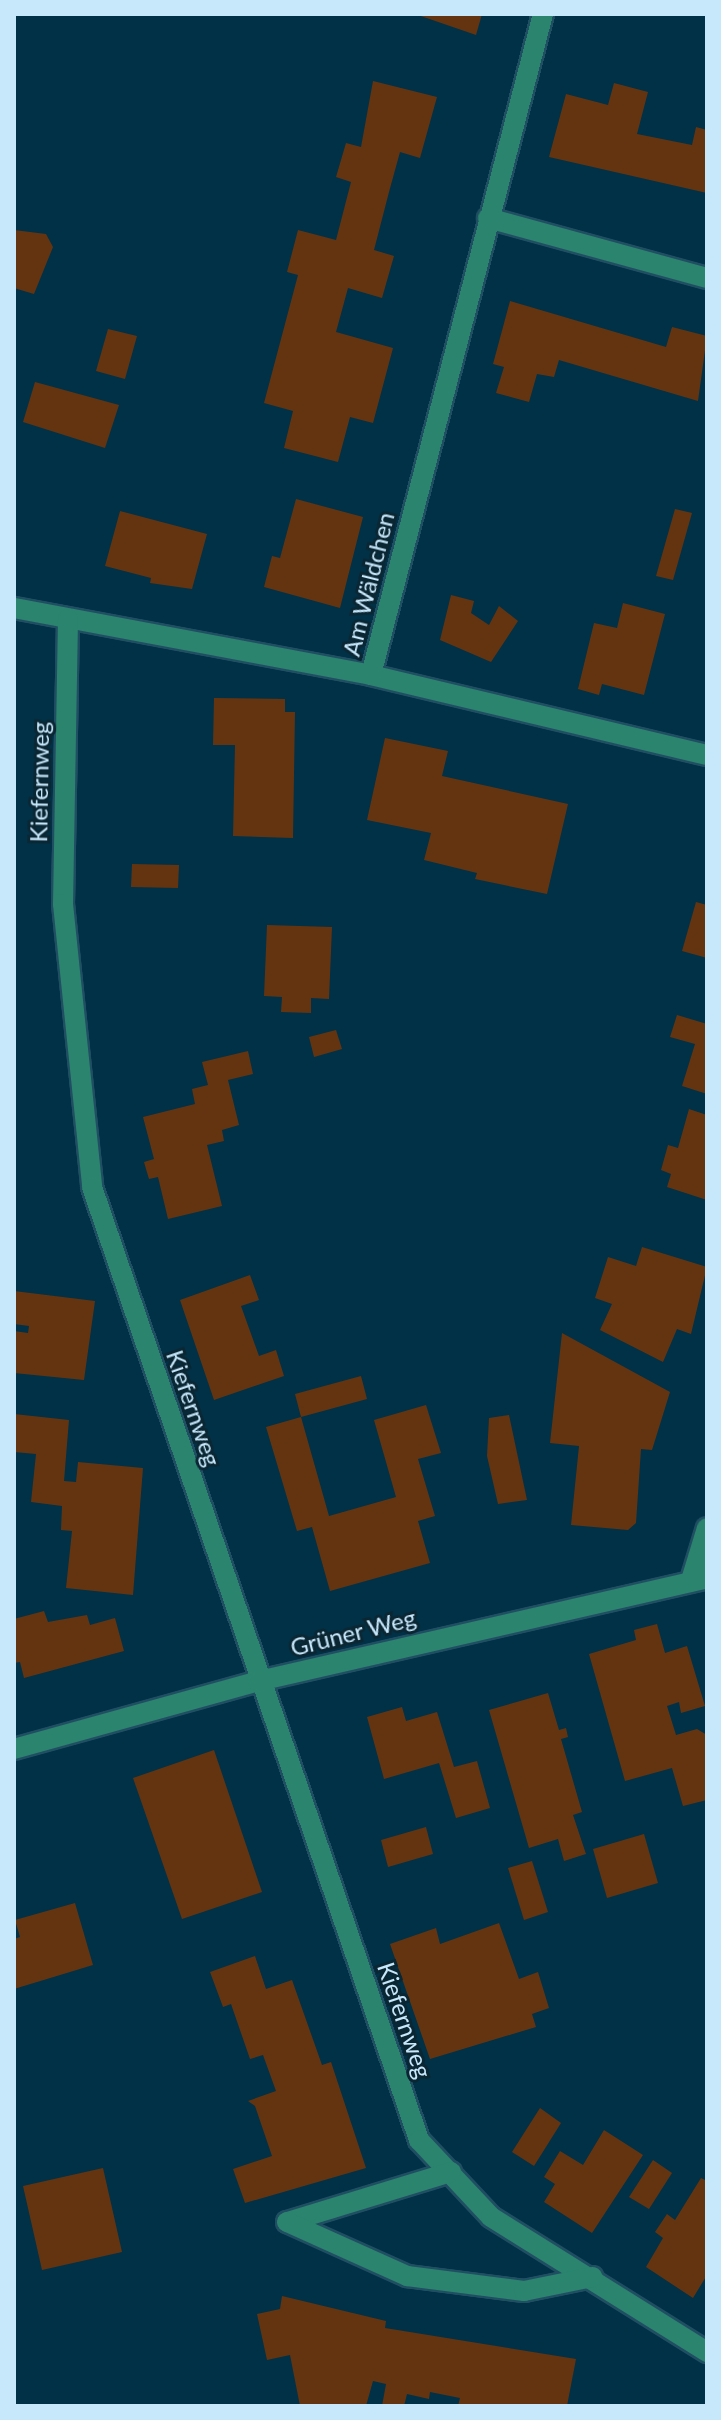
<!DOCTYPE html>
<html>
<head>
<meta charset="utf-8">
<style>
  body { margin:0 }
  #map { position:relative; width:721px; height:2420px; overflow:hidden; background:#003146; font-family:Lato,sans-serif }
  div>[style] { position:absolute }
  .building>* { inset:0; background:#643410 }
  .roads { filter:drop-shadow(2px 0 #204e63) drop-shadow(-2px 0 #204e63) drop-shadow(0 2px #204e63) drop-shadow(0 -2px #204e63) }
  .minor>* { height:20px; margin:-10px; padding:0 10px; transform-origin:10px; border-radius:10px; background:#2b846e }
  span { translate:-50% -50%; white-space:nowrap; text-align:center; line-height:1.15; -webkit-text-stroke:6px #0a2633; paint-order:stroke }
  .street-label { font-size:24px; color:#c7e7fa }
  .frame { position:absolute; inset:0; border:16px solid #c7e7fa; pointer-events:none }
</style>
</head>
<body>
<div id="map">
  <div class="building">
    <div style="clip-path:polygon(415px 14px,482px 14px,476px 35px)"></div>
    <div style="clip-path:polygon(373px 81px,437px 97px,420px 158px,400px 152px,389px 192px,374px 250px,394px 256px,382px 298px,348px 288px,336px 332px,393px 348px,373px 423px,350px 417px,338px 462px,284px 448px,293px 411px,264px 403px,298px 275px,287px 272px,298px 230px,336px 240px,351px 182px,336px 177px,346px 143px,361px 147px)"></div>
    <div style="clip-path:polygon(614px 83px,648px 92px,637px 134px,692px 145px,696px 127px,707px 130px,707px 193px,549px 157px,566px 94px,608px 105px)"></div>
    <div style="clip-path:polygon(14px 230px,46px 234px,53px 247px,34px 294px,14px 288px)"></div>
    <div style="clip-path:polygon(510px 301px,666px 347px,672px 327px,707px 336px,698px 401px,559px 360px,554px 377px,537px 374px,529px 402px,496px 393px,504px 367px,493px 364px)"></div>
    <div style="clip-path:polygon(108px 329px,137px 336px,125px 379px,96px 371px)"></div>
    <div style="clip-path:polygon(35px 382px,119px 405px,105px 448px,23px 422px)"></div>
    <div style="clip-path:polygon(296px 499px,363px 517px,340px 608px,264px 587px,272px 556px,280px 558px)"></div>
    <div style="clip-path:polygon(675px 509px,692px 513px,673px 580px,656px 576px)"></div>
    <div style="clip-path:polygon(120px 511px,207px 534px,192px 589px,150px 583px,151px 578px,105px 566px)"></div>
    <div style="clip-path:polygon(451px 595px,474px 601px,471px 613px,489px 625px,499px 606px,518px 621px,491px 662px,440px 640px)"></div>
    <div style="clip-path:polygon(623px 603px,665px 614px,644px 695px,602px 684px,599px 695px,578px 689px,594px 623px,617px 628px)"></div>
    <div style="clip-path:polygon(214px 698px,285px 699px,285px 712px,295px 712px,293px 838px,233px 836px,235px 745px,213px 745px)"></div>
    <div style="clip-path:polygon(385px 738px,448px 751px,442px 776px,568px 804px,547px 894px,475px 879px,477px 873px,424px 860px,431px 833px,367px 820px)"></div>
    <div style="clip-path:polygon(132px 864px,179px 865px,178px 888px,131px 887px)"></div>
    <div style="clip-path:polygon(696px 902px,707px 905px,707px 958px,682px 951px)"></div>
    <div style="clip-path:polygon(267px 925px,332px 927px,329px 999px,311px 998px,311px 1013px,281px 1012px,282px 997px,264px 996px)"></div>
    <div style="clip-path:polygon(677px 1015px,707px 1024px,707px 1094px,682px 1086px,695px 1044px,670px 1037px)"></div>
    <div style="clip-path:polygon(336px 1030px,342px 1049px,314px 1057px,309px 1037px)"></div>
    <div style="clip-path:polygon(248px 1051px,253px 1074px,228px 1080px,239px 1125px,222px 1130px,224px 1141px,207px 1145px,222px 1206px,168px 1219px,158px 1177px,149px 1179px,146px 1169px,144px 1162px,154px 1159px,143px 1117px,195px 1104px,192px 1089px,208px 1085px,202px 1062px)"></div>
    <div style="clip-path:polygon(689px 1109px,707px 1115px,707px 1200px,667px 1187px,671px 1174px,661px 1170px,668px 1145px,678px 1148px)"></div>
    <div style="clip-path:polygon(642px 1247px,707px 1267px,691px 1334px,677px 1329px,663px 1362px,600px 1330px,612px 1304px,595px 1298px,608px 1257px,636px 1266px)"></div>
    <div style="clip-path:polygon(250px 1275px,259px 1300px,241px 1306px,259px 1356px,276px 1350px,284px 1376px,214px 1400px,180px 1300px)"></div>
    <div style="clip-path:polygon(14px 1291px,95px 1301px,84px 1380px,14px 1373px,14px 1331px,28px 1333px,29px 1326px,14px 1324px)"></div>
    <div style="clip-path:polygon(562px 1333px,670px 1392px,652px 1450px,641px 1449px,636px 1523px,628px 1530px,571px 1525px,579px 1446px,550px 1443px)"></div>
    <div style="clip-path:polygon(361px 1376px,367px 1399px,301px 1417px,295px 1394px)"></div>
    <div style="clip-path:polygon(426px 1405px,441px 1453px,418px 1459px,435px 1516px,418px 1521px,430px 1563px,330px 1591px,312px 1527px,297px 1531px,266px 1427px,301px 1417px,329px 1516px,396px 1497px,374px 1420px)"></div>
    <div style="clip-path:polygon(14px 1414px,69px 1420px,64px 1481px,76px 1482px,78px 1462px,143px 1468px,133px 1595px,66px 1588px,72px 1531px,61px 1530px,62px 1506px,31px 1502px,36px 1454px,14px 1452px)"></div>
    <div style="clip-path:polygon(509px 1415px,527px 1500px,498px 1504px,487px 1456px,489px 1418px)"></div>
    <div style="clip-path:polygon(44px 1611px,48px 1622px,87px 1615px,90px 1625px,115px 1618px,124px 1651px,24px 1678px,20px 1662px,14px 1663px,14px 1619px)"></div>
    <div style="clip-path:polygon(657px 1624px,665px 1653px,687px 1646px,705px 1706px,681px 1713px,679px 1702px,667px 1706px,676px 1735px,697px 1729px,707px 1735px,707px 1800px,683px 1806px,672px 1768px,625px 1781px,589px 1654px,636px 1640px,634px 1630px)"></div>
    <div style="clip-path:polygon(548px 1693px,559px 1730px,566px 1728px,568px 1737px,561px 1739px,582px 1812px,573px 1815px,586px 1854px,564px 1861px,558px 1839px,529px 1848px,489px 1710px)"></div>
    <div style="clip-path:polygon(402px 1707px,406px 1721px,437px 1712px,454px 1767px,477px 1761px,490px 1808px,456px 1818px,439px 1763px,384px 1779px,367px 1717px)"></div>
    <div style="clip-path:polygon(214px 1750px,262px 1892px,182px 1919px,133px 1778px)"></div>
    <div style="clip-path:polygon(426px 1827px,433px 1854px,388px 1867px,381px 1840px)"></div>
    <div style="clip-path:polygon(644px 1834px,658px 1883px,607px 1898px,593px 1849px)"></div>
    <div style="clip-path:polygon(532px 1861px,548px 1912px,524px 1920px,508px 1868px)"></div>
    <div style="clip-path:polygon(75px 1903px,93px 1965px,14px 1989px,14px 1939px,20px 1937px,15px 1920px)"></div>
    <div style="clip-path:polygon(499px 1923px,519px 1979px,538px 1972px,549px 2008px,532px 2014px,536px 2027px,430px 2059px,390px 1944px,436px 1928px,440px 1944px)"></div>
    <div style="clip-path:polygon(255px 1956px,266px 1989px,292px 1980px,322px 2065px,331px 2062px,366px 2168px,245px 2203px,233px 2169px,272px 2156px,255px 2106px,248px 2101px,276px 2091px,263px 2055px,250px 2059px,231px 2004px,223px 2007px,210px 1972px)"></div>
    <div style="clip-path:polygon(540px 2108px,561px 2123px,534px 2166px,512px 2152px)"></div>
    <div style="clip-path:polygon(604px 2130px,643px 2155px,592px 2233px,544px 2202px,555px 2184px,544px 2177px,560px 2151px,583px 2165px)"></div>
    <div style="clip-path:polygon(653px 2160px,672px 2173px,649px 2209px,629px 2197px)"></div>
    <div style="clip-path:polygon(103px 2168px,122px 2252px,42px 2270px,23px 2186px)"></div>
    <div style="clip-path:polygon(701px 2178px,707px 2181px,707px 2275px,693px 2298px,646px 2267px,663px 2238px,655px 2232px,667px 2214px,675px 2220px)"></div>
    <div style="clip-path:polygon(282px 2296px,386px 2321px,385px 2328px,576px 2359px,567px 2406px,458px 2406px,460px 2398px,430px 2392px,429px 2399px,407px 2394px,404px 2406px,382px 2406px,386px 2384px,373px 2381px,366px 2406px,300px 2406px,290px 2355px,267px 2360px,257px 2314px,280px 2309px)"></div>
  </div>
  <div class="roads">
    <div class="minor">
      <div style="left:543px;top:14px;width:683px;rotate:104.59deg"></div>
      <div style="left:371px;top:675px;width:345px;rotate:13.4deg"></div>
      <div style="left:488px;top:218px;width:227px;rotate:15.3deg"></div>
      <div style="left:14px;top:608px;width:363px;rotate:10.6deg"></div>
      <div style="left:68px;top:619px;width:285px;rotate:91deg"></div>
      <div style="left:63px;top:904px;width:284px;rotate:84.1deg"></div>
      <div style="left:92px;top:1187px;width:1008px;rotate:71.06deg"></div>
      <div style="left:419px;top:2140px;width:105px;rotate:46.9deg"></div>
      <div style="left:491px;top:2217px;width:255px;rotate:32deg"></div>
      <div style="left:692px;top:1577px;width:51px;rotate:-73deg"></div>
      <div style="left:14px;top:1749px;width:254px;rotate:-15.5deg"></div>
      <div style="left:259px;top:1681px;width:460px;rotate:-12.9deg"></div>
      <div style="left:451px;top:2172px;width:171px;rotate:163deg"></div>
      <div style="left:287px;top:2222px;width:132px;rotate:24.2deg"></div>
      <div style="left:407px;top:2276px;width:118px;rotate:7.3deg"></div>
      <div style="left:524px;top:2291px;width:70px;rotate:-11.5deg"></div>
    </div>
  </div>
  <div class="street-label">
    <span style="left:368px;top:584px;rotate:-76deg">Am Wäldchen</span>
    <span style="left:39px;top:782px;rotate:-89deg">Kiefernweg</span>
    <span style="left:194px;top:1408px;rotate:71deg">Kiefernweg</span>
    <span style="left:353px;top:1632px;rotate:-14deg">Grüner Weg</span>
    <span style="left:405px;top:2020px;rotate:71deg">Kiefernweg</span>
  </div>
  <div class="frame"></div>
</div>
</body>
</html>
